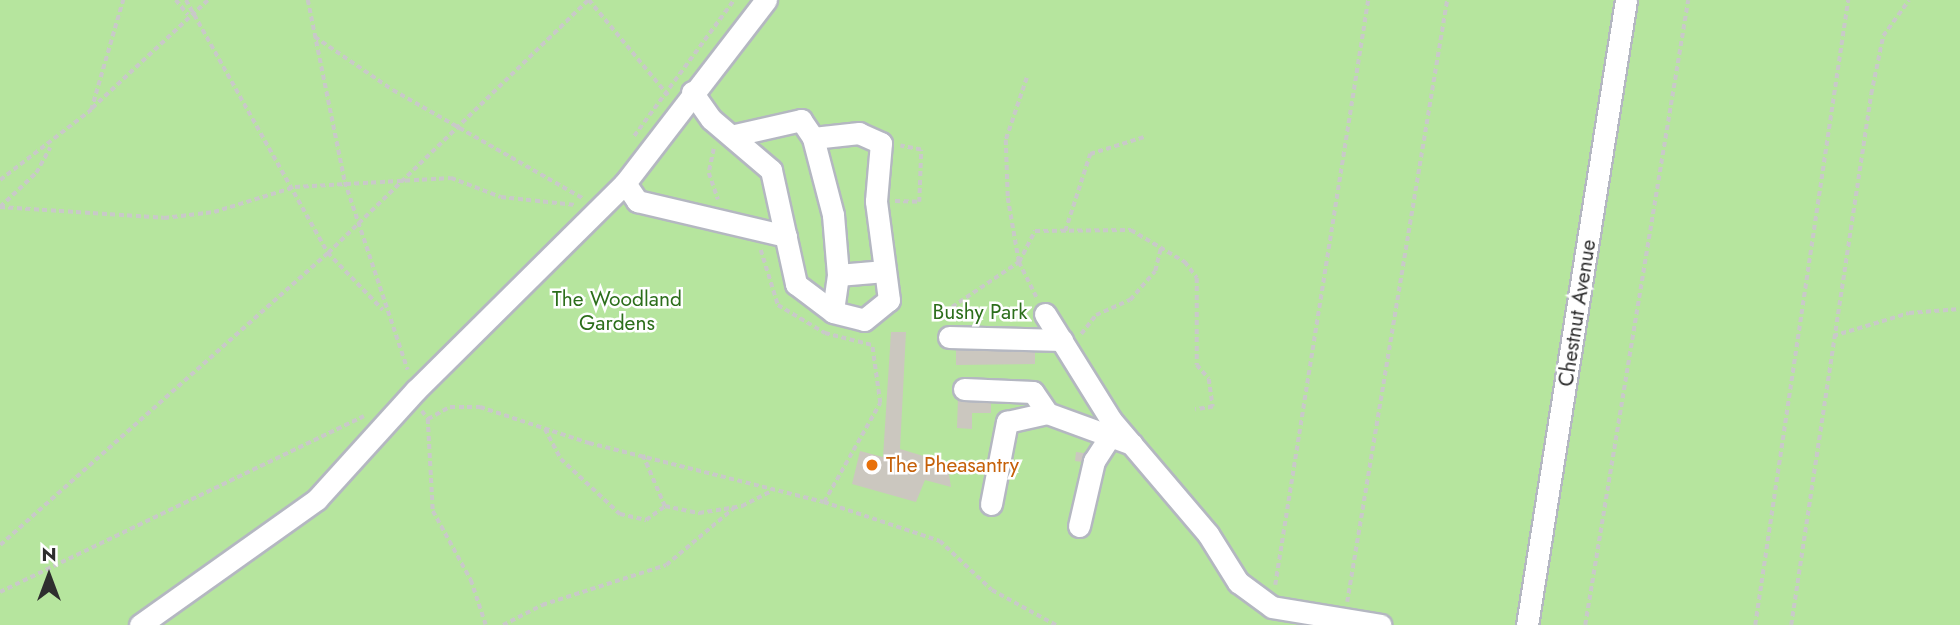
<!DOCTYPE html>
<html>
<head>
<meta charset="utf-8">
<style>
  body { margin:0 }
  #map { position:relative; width:1960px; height:625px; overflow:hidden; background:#efe9e1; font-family:Jost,sans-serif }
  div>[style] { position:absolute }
  .green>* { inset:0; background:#b6e59e }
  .building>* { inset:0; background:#cbc7bf }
  .path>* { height:3.5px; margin-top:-1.75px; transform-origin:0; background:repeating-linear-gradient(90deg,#c9c9c9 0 5px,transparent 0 8.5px) }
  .roads { filter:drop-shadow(2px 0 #b4b7c1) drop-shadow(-2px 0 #b4b7c1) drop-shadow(0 2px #b4b7c1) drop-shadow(0 -2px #b4b7c1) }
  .minor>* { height:21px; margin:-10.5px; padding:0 10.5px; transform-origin:10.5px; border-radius:10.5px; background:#fff }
  .dots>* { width:19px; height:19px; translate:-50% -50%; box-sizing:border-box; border:4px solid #fff; border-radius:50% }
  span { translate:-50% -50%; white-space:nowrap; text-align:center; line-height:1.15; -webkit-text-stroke:5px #fff; paint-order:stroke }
  .park-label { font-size:21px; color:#2c6e1b }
  .street-label { font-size:21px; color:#2e2e2e }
  .food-label { font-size:21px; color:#c56008 }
  .left { translate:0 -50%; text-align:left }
  .north { position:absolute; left:14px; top:541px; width:70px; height:70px; -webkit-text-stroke:5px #fff; paint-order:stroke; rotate:0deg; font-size:19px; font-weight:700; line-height:28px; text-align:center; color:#2e2e2e }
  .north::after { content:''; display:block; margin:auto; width:24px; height:32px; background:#2e2e2e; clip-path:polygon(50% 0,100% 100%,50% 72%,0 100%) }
</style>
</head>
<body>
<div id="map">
  <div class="green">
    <div style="clip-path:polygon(0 0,1960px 0,1960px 625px,0 625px)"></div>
  </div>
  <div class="building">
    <div style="clip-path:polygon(891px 332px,906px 332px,900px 449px,947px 463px,951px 487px,925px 480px,916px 502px,852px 484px,860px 451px,883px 457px)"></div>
    <div style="clip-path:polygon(956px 347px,1035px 350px,1035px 364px,956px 365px)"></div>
    <div style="clip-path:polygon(958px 397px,991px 398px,991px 413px,972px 413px,972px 429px,957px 428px)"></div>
    <div style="clip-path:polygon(1076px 452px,1091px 454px,1090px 463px,1075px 461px)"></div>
  </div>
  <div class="path">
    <div style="left:176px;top:0;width:19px;rotate:51deg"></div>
    <div style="left:186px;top:0;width:290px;rotate:60.7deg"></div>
    <div style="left:328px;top:253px;width:79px;rotate:46deg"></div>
    <div style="left:308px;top:0;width:186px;rotate:78.5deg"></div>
    <div style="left:345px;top:182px;width:198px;rotate:71.5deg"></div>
    <div style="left:589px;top:0;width:124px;rotate:50.3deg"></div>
    <div style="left:315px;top:37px;width:94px;rotate:34.2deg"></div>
    <div style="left:393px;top:90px;width:220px;rotate:29.7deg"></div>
    <div style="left:1027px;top:78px;width:65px;rotate:108.7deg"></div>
    <div style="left:1006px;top:140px;width:58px;rotate:88deg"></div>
    <div style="left:1008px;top:198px;width:65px;rotate:80.2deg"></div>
    <div style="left:1019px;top:262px;width:40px;rotate:63.4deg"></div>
    <div style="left:92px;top:108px;width:158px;rotate:-43deg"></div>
    <div style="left:634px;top:136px;width:169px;rotate:-53.7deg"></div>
    <div style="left:714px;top:149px;width:25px;rotate:102deg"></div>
    <div style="left:709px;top:173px;width:28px;rotate:71deg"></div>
    <div style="left:0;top:180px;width:115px;rotate:-37.6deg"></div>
    <div style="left:91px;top:110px;width:115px;rotate:-73.8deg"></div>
    <div style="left:895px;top:201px;width:24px;rotate:2deg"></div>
    <div style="left:919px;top:202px;width:52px;rotate:-87.8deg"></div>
    <div style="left:921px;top:150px;width:21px;rotate:-169deg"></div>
    <div style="left:0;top:207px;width:164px;rotate:3.8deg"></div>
    <div style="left:164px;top:218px;width:50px;rotate:-6.8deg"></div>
    <div style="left:214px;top:212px;width:85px;rotate:-17.2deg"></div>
    <div style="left:295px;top:187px;width:156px;rotate:-3.3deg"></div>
    <div style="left:451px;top:178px;width:53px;rotate:20.8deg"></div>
    <div style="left:501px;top:197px;width:75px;rotate:6.1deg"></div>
    <div style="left:0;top:207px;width:50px;rotate:-43.4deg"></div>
    <div style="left:36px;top:173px;width:29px;rotate:-61deg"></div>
    <div style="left:1065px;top:231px;width:81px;rotate:-72deg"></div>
    <div style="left:1090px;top:154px;width:57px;rotate:-17.5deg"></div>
    <div style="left:761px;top:250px;width:58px;rotate:72.8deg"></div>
    <div style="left:778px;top:305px;width:55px;rotate:30.8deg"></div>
    <div style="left:825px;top:333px;width:49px;rotate:14.3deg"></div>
    <div style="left:952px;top:307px;width:81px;rotate:-33.9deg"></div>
    <div style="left:1019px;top:262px;width:35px;rotate:-63deg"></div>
    <div style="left:1035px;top:231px;width:96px;rotate:-0.6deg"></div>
    <div style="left:1131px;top:230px;width:63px;rotate:30.7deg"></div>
    <div style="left:1185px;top:262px;width:20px;rotate:53deg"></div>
    <div style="left:1197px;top:278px;width:87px;rotate:90deg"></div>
    <div style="left:1197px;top:365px;width:18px;rotate:49deg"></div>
    <div style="left:1209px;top:379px;width:28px;rotate:82deg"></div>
    <div style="left:1213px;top:407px;width:18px;rotate:171deg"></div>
    <div style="left:1081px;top:334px;width:24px;rotate:-52deg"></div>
    <div style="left:1096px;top:315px;width:37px;rotate:-24deg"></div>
    <div style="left:1130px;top:300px;width:38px;rotate:-49deg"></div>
    <div style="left:1155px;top:271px;width:25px;rotate:-76deg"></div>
    <div style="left:1833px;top:336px;width:79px;rotate:-16.8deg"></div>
    <div style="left:1909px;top:313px;width:51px;rotate:-4.5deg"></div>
    <div style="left:422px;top:411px;width:10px;rotate:53deg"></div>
    <div style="left:428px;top:419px;width:92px;rotate:86.9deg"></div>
    <div style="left:433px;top:511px;width:79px;rotate:61.2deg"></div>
    <div style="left:471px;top:580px;width:47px;rotate:71.6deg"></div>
    <div style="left:428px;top:419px;width:25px;rotate:-29deg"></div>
    <div style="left:450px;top:407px;width:30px"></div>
    <div style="left:480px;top:407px;width:115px;rotate:18.3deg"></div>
    <div style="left:589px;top:443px;width:242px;rotate:14.1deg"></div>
    <div style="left:824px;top:502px;width:122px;rotate:18.6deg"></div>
    <div style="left:940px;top:541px;width:71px;rotate:43.3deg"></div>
    <div style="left:992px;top:590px;width:73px;rotate:28.7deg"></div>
    <div style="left:545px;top:429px;width:34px;rotate:62deg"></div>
    <div style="left:561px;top:459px;width:81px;rotate:43deg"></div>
    <div style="left:620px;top:514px;width:27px;rotate:13deg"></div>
    <div style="left:646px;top:520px;width:24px;rotate:-36deg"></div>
    <div style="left:643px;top:455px;width:56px;rotate:66.7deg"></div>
    <div style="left:665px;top:506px;width:35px;rotate:12deg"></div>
    <div style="left:699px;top:513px;width:44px;rotate:-9.2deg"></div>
    <div style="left:742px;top:506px;width:33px;rotate:-27deg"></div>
    <div style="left:824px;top:502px;width:114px;rotate:-60.5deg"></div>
    <div style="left:880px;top:403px;width:59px;rotate:-97.9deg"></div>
    <div style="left:0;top:545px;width:439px;rotate:-41.7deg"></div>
    <div style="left:328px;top:253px;width:363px;rotate:-44.2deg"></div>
    <div style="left:1275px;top:585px;width:592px;rotate:-80.97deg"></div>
    <div style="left:0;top:592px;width:404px;rotate:-25.8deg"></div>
    <div style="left:1347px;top:602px;width:610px;rotate:-80.57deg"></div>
    <div style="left:503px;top:625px;width:44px;rotate:-27.1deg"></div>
    <div style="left:542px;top:605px;width:130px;rotate:-17.9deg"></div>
    <div style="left:666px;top:565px;width:90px;rotate:-40deg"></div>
    <div style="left:1585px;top:625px;width:633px;rotate:-80.64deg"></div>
    <div style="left:1755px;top:625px;width:632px;rotate:-81.54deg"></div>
    <div style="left:1791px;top:625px;width:537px;rotate:-81.43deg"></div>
    <div style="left:1871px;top:94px;width:59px;rotate:-78.3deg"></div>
    <div style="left:1883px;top:36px;width:44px;rotate:-54.2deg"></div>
  </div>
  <div class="roads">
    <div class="minor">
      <div style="left:692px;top:92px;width:33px;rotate:55deg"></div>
      <div style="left:711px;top:119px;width:79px;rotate:40.4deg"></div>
      <div style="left:771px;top:170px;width:117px;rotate:77.6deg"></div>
      <div style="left:796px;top:284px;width:46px;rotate:37.1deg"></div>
      <div style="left:833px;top:312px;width:32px;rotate:14deg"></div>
      <div style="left:864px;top:320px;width:32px;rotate:-39deg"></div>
      <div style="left:889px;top:300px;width:100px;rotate:-97.5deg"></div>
      <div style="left:876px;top:201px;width:58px;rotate:-85.1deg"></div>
      <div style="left:881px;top:143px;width:24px;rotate:-156deg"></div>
      <div style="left:859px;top:133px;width:46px;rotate:173.8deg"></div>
      <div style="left:735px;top:135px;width:68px;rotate:-12.8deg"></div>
      <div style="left:801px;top:120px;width:22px;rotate:56deg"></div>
      <div style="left:813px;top:138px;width:80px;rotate:75.4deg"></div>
      <div style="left:833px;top:215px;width:60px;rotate:85.2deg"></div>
      <div style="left:838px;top:275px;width:37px;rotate:98deg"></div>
      <div style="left:625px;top:183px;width:22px;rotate:56deg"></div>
      <div style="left:637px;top:201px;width:153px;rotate:13.2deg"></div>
      <div style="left:838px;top:275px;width:47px;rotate:-4.9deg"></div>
      <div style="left:1045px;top:314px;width:125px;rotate:58.1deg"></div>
      <div style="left:1111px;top:420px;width:150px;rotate:49.6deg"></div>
      <div style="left:1208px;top:534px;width:57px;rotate:58deg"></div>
      <div style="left:1238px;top:582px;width:42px;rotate:36.3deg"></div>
      <div style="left:1272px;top:607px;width:110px;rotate:9.4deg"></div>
      <div style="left:949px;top:337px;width:113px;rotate:1.5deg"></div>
      <div style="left:964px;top:389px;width:69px;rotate:2.5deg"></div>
      <div style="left:1033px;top:392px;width:25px;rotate:56deg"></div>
      <div style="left:1047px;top:413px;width:90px;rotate:20deg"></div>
      <div style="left:991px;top:504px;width:84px;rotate:-79deg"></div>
      <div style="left:1007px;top:422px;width:41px;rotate:-12.7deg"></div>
      <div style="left:1079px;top:526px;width:67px;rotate:-77deg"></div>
      <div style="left:1094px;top:461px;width:27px;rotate:-57deg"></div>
      <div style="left:140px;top:625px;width:217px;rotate:-35.4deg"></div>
      <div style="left:317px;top:499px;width:147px;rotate:-47.8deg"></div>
      <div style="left:416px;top:390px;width:294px;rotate:-44.7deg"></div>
      <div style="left:625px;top:183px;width:231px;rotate:-52.4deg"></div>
      <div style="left:1527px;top:625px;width:633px;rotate:-81deg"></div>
    </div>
  </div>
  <div class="dots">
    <div style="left:872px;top:465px;background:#e8710a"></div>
  </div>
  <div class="park-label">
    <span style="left:617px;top:311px">The Woodland<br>Gardens</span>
    <span style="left:980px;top:312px">Bushy Park</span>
  </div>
  <div class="street-label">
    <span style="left:1577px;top:313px;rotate:-81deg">Chestnut Avenue</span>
  </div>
  <div class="food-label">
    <span class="left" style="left:886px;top:465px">The Pheasantry</span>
  </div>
  <div class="north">N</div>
</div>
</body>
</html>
